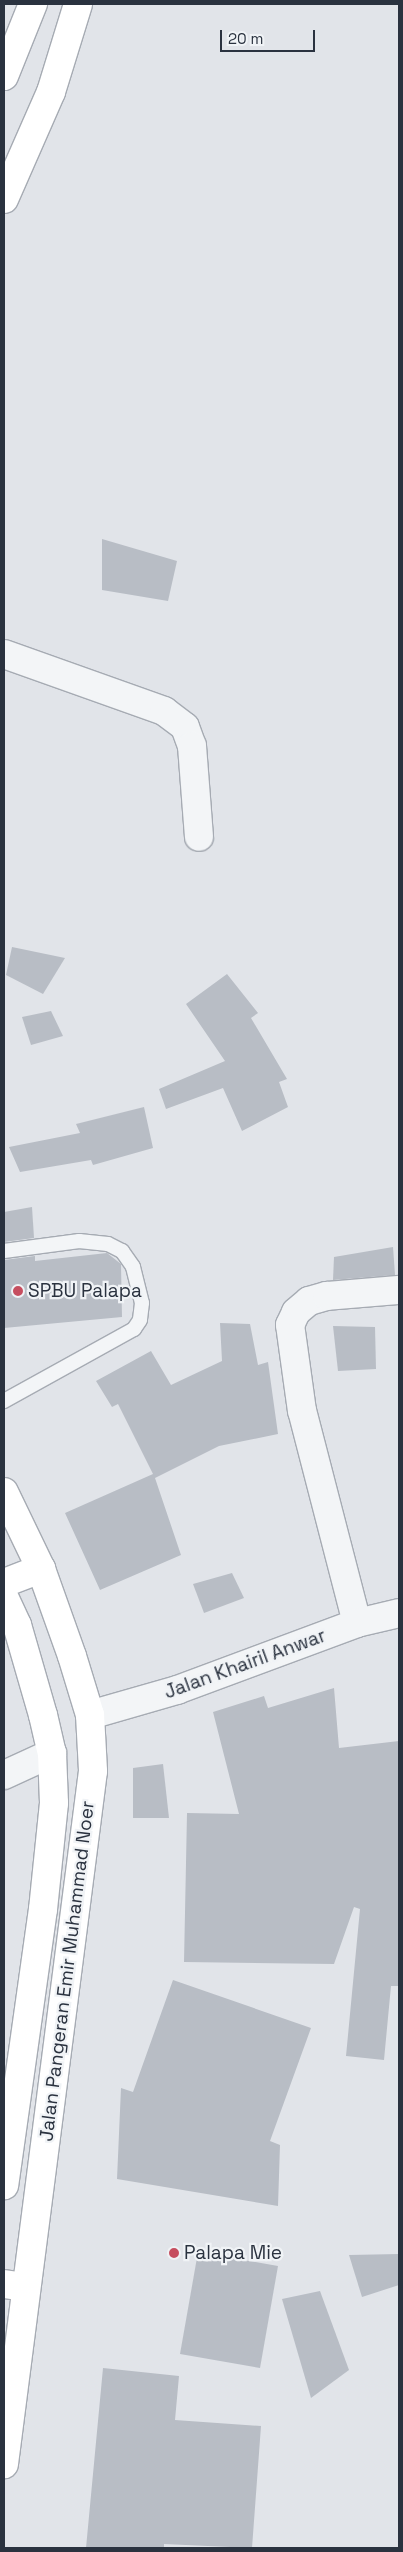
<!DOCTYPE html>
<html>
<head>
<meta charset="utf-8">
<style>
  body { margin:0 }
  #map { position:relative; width:403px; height:2552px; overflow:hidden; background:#e1e4e9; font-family:"Space Grotesk",sans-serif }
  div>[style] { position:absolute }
  .building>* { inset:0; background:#b8bdc5 }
  .roads { filter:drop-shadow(1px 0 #a6abb3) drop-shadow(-1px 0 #a6abb3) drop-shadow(0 1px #a6abb3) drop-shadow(0 -1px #a6abb3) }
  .service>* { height:14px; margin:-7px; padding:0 7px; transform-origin:7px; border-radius:7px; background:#f3f5f7 }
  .minor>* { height:28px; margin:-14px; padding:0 14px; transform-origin:14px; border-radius:14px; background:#f3f5f7 }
  .secondary>* { height:28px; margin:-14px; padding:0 14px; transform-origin:14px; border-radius:14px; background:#fff }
  .dots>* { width:14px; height:14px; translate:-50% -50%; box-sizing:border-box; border:2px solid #f0f3f6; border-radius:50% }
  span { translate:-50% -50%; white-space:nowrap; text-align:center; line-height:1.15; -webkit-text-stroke:4.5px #f0f3f6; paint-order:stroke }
  .poi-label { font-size:19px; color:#2a323f }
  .left { translate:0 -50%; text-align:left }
  .street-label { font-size:19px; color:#2a323f }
  .frame { position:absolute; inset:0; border:5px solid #2a323f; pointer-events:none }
  .scale { position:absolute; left:220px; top:30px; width:95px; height:22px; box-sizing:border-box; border:2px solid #2a323f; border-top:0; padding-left:6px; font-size:15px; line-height:18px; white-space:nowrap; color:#2a323f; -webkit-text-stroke:4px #f0f3f6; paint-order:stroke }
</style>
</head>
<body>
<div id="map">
  <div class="building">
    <div style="clip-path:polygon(102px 539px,177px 561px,168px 601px,102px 590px)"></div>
    <div style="clip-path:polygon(12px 947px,65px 958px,43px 994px,6px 975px)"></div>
    <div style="clip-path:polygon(227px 974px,258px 1013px,251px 1018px,287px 1079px,279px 1082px,288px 1107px,242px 1131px,223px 1088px,166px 1109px,159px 1089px,225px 1061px,186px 1004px)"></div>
    <div style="clip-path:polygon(51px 1011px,63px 1036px,31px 1045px,22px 1017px)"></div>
    <div style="clip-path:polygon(144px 1107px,153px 1148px,93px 1165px,91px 1160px,20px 1172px,9px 1147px,80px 1133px,76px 1124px)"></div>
    <div style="clip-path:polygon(32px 1207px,34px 1238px,4px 1242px,4px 1212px)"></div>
    <div style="clip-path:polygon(393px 1247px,395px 1275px,333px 1280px,334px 1257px)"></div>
    <div style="clip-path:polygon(107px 1253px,121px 1264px,122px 1317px,4px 1328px,4px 1260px,35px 1256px,35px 1261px)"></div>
    <div style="clip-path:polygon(220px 1323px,250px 1324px,258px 1365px,268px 1362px,278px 1434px,219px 1446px,155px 1478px,181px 1555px,100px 1590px,65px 1513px,153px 1474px,118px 1404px,112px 1407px,96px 1381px,151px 1351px,171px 1385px,222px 1361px)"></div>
    <div style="clip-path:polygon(333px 1326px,375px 1327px,376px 1369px,338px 1371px)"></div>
    <div style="clip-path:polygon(232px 1573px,244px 1598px,204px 1613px,193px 1584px)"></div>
    <div style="clip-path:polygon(334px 1688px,339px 1748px,399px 1741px,399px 1986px,391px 1986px,384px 2060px,346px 2056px,360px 1909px,354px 1907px,334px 1964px,184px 1962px,187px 1813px,239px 1814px,213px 1712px,264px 1696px,268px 1708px)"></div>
    <div style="clip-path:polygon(163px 1764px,169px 1818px,133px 1818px,133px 1768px)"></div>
    <div style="clip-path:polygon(173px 1980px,311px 2028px,270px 2141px,280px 2145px,278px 2206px,117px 2179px,121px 2088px,133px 2092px)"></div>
    <div style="clip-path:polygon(198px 2252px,278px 2266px,260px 2368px,180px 2354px)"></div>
    <div style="clip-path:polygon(399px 2254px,399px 2285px,362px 2297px,349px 2255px)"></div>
    <div style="clip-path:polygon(320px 2291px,349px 2370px,311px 2398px,282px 2299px)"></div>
    <div style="clip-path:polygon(103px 2368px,179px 2376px,175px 2420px,261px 2426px,252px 2548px,164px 2544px,164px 2548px,86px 2548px)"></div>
  </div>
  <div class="roads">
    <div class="service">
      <div style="left:4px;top:1251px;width:76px;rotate:-7.6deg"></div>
      <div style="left:79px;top:1241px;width:29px;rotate:6deg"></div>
      <div style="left:108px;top:1244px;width:16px;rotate:27deg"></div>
      <div style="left:122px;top:1251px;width:19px;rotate:55deg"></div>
      <div style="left:133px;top:1267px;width:37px;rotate:76deg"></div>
      <div style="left:142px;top:1303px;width:17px;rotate:97deg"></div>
      <div style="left:140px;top:1320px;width:11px;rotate:124deg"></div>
      <div style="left:134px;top:1329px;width:149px;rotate:151deg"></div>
    </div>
    <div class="minor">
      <div style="left:4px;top:654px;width:170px;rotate:19.6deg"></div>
      <div style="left:164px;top:711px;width:26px;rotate:37deg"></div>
      <div style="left:185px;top:727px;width:20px;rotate:70deg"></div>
      <div style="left:192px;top:746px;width:91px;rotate:85.6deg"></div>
      <div style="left:357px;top:1623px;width:219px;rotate:-104.5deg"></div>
      <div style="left:302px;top:1411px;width:87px;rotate:-97.9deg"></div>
      <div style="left:290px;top:1325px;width:14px;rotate:-65deg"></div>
      <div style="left:296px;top:1312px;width:17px;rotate:-40deg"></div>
      <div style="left:309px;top:1301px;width:19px;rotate:-16deg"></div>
      <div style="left:327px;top:1296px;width:72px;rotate:-4.8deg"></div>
      <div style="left:90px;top:1715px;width:91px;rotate:-16deg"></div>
      <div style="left:177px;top:1690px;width:192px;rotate:-20.4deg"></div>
      <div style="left:357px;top:1623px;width:43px;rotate:-13.4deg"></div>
      <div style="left:4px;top:1775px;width:53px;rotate:-24.6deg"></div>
    </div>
    <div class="secondary">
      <div style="left:4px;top:76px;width:78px;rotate:-68.1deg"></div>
      <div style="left:4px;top:199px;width:117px;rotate:-66.3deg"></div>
      <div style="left:51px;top:92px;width:92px;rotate:-72.9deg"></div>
      <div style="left:4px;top:1492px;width:85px;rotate:64.3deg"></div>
      <div style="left:41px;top:1569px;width:92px;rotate:70.4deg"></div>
      <div style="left:72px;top:1656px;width:62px;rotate:73deg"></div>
      <div style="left:90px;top:1715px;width:56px;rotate:86.9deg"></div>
      <div style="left:93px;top:1771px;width:699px;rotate:97.32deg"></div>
      <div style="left:4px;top:1583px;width:40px;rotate:-21deg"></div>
      <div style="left:4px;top:1597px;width:31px;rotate:65deg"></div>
      <div style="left:17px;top:1625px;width:94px;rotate:73.9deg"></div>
      <div style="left:43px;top:1715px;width:39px;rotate:77deg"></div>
      <div style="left:52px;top:1753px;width:50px;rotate:87.7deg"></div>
      <div style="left:54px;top:1803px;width:107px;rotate:95.9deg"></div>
      <div style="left:43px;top:1909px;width:279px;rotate:98deg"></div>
      <div style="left:4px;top:2284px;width:22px;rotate:8deg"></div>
    </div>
  </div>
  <div class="dots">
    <div style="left:18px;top:1291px;background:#c64e5f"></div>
    <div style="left:174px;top:2253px;background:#c64e5f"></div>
  </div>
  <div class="poi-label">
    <span class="left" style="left:28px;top:1291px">SPBU Palapa</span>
    <span class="left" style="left:184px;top:2253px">Palapa Mie</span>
  </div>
  <div class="street-label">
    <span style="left:245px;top:1664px;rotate:-20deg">Jalan Khairil Anwar</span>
    <span style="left:67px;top:1971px;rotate:-83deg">Jalan Pangeran Emir Muhammad Noer</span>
  </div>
  <div class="frame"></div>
  <div class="scale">20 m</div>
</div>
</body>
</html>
